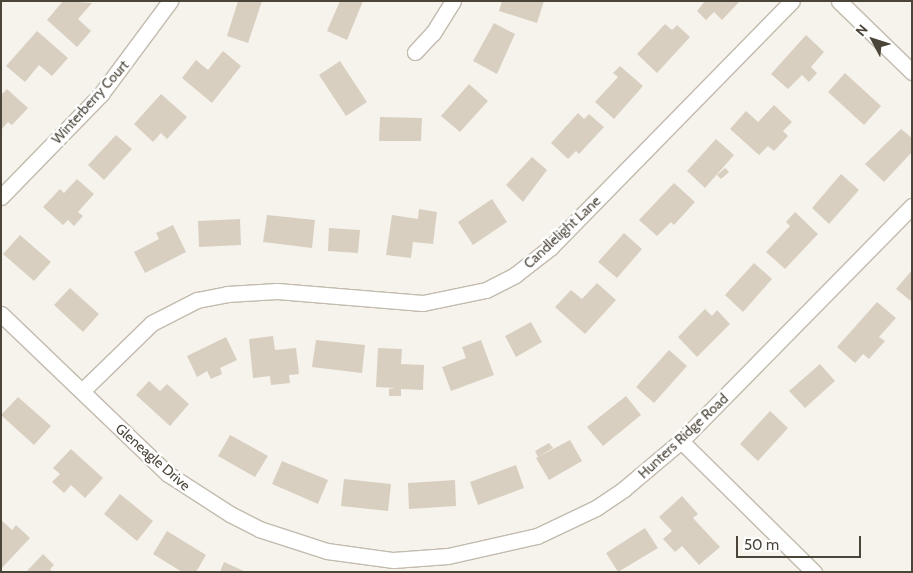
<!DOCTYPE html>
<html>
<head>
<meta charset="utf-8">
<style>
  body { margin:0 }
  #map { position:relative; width:913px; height:573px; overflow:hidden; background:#f6f3ec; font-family:Cabin,sans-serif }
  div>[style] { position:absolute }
  .building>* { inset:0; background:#d8cfc1 }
  .roads { filter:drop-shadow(1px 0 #c2bbae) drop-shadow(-1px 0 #c2bbae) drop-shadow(0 1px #c2bbae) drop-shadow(0 -1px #c2bbae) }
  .minor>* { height:15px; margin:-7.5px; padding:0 7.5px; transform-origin:7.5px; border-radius:7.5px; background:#fff }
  span { translate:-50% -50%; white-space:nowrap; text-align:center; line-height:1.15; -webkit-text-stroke:4.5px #fff; paint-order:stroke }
  .street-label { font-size:14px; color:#4b4439 }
  .frame { position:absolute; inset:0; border:2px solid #4b4439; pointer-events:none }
  .north { position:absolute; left:848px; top:15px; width:50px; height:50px; -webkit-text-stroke:4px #fff; paint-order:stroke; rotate:310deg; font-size:14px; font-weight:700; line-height:20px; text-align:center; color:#4b4439 }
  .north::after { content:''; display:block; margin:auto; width:18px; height:22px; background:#4b4439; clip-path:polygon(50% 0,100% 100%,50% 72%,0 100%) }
  .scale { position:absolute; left:736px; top:536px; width:125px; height:22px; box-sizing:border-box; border:2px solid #4b4439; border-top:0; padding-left:6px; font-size:15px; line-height:18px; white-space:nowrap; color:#4b4439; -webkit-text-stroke:4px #fff; paint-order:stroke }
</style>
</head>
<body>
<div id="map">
  <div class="building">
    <div style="clip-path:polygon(63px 1px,92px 3px,78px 19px,91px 31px,77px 47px,47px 20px)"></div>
    <div style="clip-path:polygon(238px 1px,262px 1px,248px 43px,227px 36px)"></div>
    <div style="clip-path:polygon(340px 1px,363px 1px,347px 40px,327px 31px)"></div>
    <div style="clip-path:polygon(502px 1px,544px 1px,537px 23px,499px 11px)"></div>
    <div style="clip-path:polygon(705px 1px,740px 1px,722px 20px,714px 12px,706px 20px,697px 11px)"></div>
    <div style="clip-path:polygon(494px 23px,515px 34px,497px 74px,473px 61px)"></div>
    <div style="clip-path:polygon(665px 24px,672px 30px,677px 25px,690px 37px,657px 73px,637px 54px)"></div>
    <div style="clip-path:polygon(37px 31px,68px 58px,52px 76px,39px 65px,25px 82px,6px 66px)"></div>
    <div style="clip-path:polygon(806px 35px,824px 52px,811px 67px,817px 73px,809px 82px,802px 75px,788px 89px,771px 74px)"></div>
    <div style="clip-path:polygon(223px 51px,241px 66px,212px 103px,182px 78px,196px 60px,208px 70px)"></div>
    <div style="clip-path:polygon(340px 61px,367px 102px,346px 116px,319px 75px)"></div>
    <div style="clip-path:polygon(620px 66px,643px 86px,614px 119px,595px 102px,618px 77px,613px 73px)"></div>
    <div style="clip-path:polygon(845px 73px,881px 106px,864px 125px,828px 92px)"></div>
    <div style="clip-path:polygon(469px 84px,488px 101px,460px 132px,441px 116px)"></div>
    <div style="clip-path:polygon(7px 89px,28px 108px,12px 125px,8px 122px,1px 130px,1px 95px)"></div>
    <div style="clip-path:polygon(161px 94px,187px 117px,167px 139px,161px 133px,153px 142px,134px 124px)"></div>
    <div style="clip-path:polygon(774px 105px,792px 122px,783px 131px,788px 136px,774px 151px,768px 146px,759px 155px,730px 129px,746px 111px,758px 122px)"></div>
    <div style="clip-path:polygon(578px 113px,584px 119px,589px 114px,604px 127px,579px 154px,576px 151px,568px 159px,551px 143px)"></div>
    <div style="clip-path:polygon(380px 117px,422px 118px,421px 141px,379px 141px)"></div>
    <div style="clip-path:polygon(901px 129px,912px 138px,912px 152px,884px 182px,865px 164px)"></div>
    <div style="clip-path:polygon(116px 135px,132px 149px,104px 180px,88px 165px)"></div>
    <div style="clip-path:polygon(716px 139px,734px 155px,705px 188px,687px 171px)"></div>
    <div style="clip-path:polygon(532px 157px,547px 170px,523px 202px,506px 185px)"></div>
    <div style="clip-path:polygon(725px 168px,729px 172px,721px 179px,717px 175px)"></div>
    <div style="clip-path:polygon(841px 174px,859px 190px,829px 224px,812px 208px)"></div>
    <div style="clip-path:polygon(77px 179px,94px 194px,78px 212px,83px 216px,74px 226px,68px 220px,63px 225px,43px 207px,60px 189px,64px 193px)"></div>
    <div style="clip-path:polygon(674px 183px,695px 202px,674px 225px,671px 222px,657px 236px,639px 220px)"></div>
    <div style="clip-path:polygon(492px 199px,507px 222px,473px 245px,458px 222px)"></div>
    <div style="clip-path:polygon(419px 209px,437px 212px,433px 244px,413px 242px,411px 258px,386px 255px,392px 215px,418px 219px)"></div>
    <div style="clip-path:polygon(795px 212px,818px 234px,785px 269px,766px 252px,790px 226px,786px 222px)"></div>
    <div style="clip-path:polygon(267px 215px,315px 220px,312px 248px,263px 242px)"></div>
    <div style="clip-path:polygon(240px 219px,241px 245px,199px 247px,198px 221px)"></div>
    <div style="clip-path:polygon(173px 225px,186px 252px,145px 273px,134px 252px,159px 239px,156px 233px)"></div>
    <div style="clip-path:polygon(329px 228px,360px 230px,358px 253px,328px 251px)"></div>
    <div style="clip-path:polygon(624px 233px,642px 249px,617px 278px,598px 262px)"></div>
    <div style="clip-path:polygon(20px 235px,51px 262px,34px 281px,3px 254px)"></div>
    <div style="clip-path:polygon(754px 263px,772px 279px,743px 312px,725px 295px)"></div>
    <div style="clip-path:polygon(912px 270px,912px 302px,896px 289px)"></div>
    <div style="clip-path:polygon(597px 283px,616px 300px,585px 334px,555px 307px,571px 290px,582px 299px)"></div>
    <div style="clip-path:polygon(70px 288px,99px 314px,83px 332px,54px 305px)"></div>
    <div style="clip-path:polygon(877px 302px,896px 318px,879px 337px,885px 341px,869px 359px,863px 354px,855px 363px,837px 347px)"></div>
    <div style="clip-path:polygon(705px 309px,712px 316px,717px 310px,730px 324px,697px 357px,678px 337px)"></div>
    <div style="clip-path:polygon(531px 322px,542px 342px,516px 357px,505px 336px)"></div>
    <div style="clip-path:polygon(273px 336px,275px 350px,296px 348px,299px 374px,289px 375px,290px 383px,271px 385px,270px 376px,253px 378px,249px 339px)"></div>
    <div style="clip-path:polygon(226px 337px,237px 360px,220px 368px,222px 374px,211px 379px,207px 371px,197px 377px,187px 356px)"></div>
    <div style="clip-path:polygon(316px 340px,365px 345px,362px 373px,312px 367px)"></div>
    <div style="clip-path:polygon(481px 340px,494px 375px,451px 391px,442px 367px,466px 358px,462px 347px)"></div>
    <div style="clip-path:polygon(378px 348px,402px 349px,401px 364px,424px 365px,423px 390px,401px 389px,401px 396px,389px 396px,389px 389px,395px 388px,376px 387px)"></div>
    <div style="clip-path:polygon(669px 350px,687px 366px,654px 403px,636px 387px)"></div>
    <div style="clip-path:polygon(820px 364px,835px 381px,805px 408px,789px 391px)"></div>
    <div style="clip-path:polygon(149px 381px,160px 391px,167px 384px,189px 404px,170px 426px,136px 395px)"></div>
    <div style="clip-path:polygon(626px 396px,641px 415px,603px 446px,587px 427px)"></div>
    <div style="clip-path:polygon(18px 397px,51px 426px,34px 445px,1px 415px)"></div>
    <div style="clip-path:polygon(770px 411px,788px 428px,758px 461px,740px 444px)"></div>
    <div style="clip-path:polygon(230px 435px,268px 456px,255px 477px,218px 456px)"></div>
    <div style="clip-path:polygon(570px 440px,582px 461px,549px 480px,536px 458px)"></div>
    <div style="clip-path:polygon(549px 443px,553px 448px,538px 457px,535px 451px)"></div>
    <div style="clip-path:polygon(71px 449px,103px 478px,85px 498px,71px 485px,64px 493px,52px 482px,60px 474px,53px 468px)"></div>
    <div style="clip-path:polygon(282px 461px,328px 480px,318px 504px,272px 484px)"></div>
    <div style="clip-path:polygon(516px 465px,524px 488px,478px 505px,470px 482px)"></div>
    <div style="clip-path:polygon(344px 479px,391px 484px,388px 511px,341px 506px)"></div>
    <div style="clip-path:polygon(455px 480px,456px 506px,409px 509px,408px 483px)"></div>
    <div style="clip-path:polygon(120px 494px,153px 521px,137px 541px,104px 514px)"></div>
    <div style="clip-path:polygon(682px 496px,698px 514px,693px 518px,720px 547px,699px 565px,682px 546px,675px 552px,663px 539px,672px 531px,659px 517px)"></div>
    <div style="clip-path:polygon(1px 520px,12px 530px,16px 525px,30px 538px,1px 569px)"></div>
    <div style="clip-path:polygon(645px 528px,658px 548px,618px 572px,606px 553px)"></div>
    <div style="clip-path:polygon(167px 531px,206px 555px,196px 572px,182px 572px,153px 554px)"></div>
    <div style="clip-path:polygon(43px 554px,54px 565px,50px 569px,53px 572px,26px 572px)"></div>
    <div style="clip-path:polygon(224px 562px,246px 572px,220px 572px)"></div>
  </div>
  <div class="roads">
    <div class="minor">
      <div style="left:839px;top:1px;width:102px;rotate:44.2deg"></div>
      <div style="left:415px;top:52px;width:26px;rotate:-47deg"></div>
      <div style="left:433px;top:33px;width:38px;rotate:-58deg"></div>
      <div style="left:1px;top:197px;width:144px;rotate:-45.8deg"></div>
      <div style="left:101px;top:94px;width:116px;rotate:-53.4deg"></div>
      <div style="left:1px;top:314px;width:231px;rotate:43.8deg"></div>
      <div style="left:168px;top:474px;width:74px;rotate:32.8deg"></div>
      <div style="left:230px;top:514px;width:33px;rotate:27deg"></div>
      <div style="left:259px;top:529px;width:71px;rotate:17.9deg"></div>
      <div style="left:327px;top:551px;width:67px;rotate:7.8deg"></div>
      <div style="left:393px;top:560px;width:55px;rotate:-4.2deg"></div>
      <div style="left:448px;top:556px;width:91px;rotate:-12.7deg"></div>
      <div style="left:537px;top:536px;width:65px;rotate:-25.4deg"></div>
      <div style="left:596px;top:508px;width:34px;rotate:-34deg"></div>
      <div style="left:624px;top:489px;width:75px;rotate:-40.1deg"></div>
      <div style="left:681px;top:441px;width:330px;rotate:-45.5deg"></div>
      <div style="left:82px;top:391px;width:98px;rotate:-44.2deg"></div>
      <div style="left:152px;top:323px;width:51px;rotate:-27.1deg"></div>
      <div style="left:197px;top:300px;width:31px;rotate:-11deg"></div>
      <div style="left:227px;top:294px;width:50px;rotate:-3.4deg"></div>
      <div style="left:277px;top:291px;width:146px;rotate:4.7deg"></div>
      <div style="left:423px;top:303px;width:64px;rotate:-11.7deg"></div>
      <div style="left:486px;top:290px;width:33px;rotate:-27deg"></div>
      <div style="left:515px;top:275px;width:46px;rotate:-37.9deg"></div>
      <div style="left:551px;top:247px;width:344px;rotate:-45.6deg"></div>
      <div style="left:681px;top:441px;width:187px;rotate:44.6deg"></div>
    </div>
  </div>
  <div class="street-label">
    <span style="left:90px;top:102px;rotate:-48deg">Winterberry Court</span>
    <span style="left:562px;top:232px;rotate:-43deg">Candlelight Lane</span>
    <span style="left:683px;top:436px;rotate:-43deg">Hunters Ridge Road</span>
    <span style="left:153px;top:457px;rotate:41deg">Gleneagle Drive</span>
  </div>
  <div class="frame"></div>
  <div class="north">N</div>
  <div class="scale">50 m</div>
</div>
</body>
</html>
